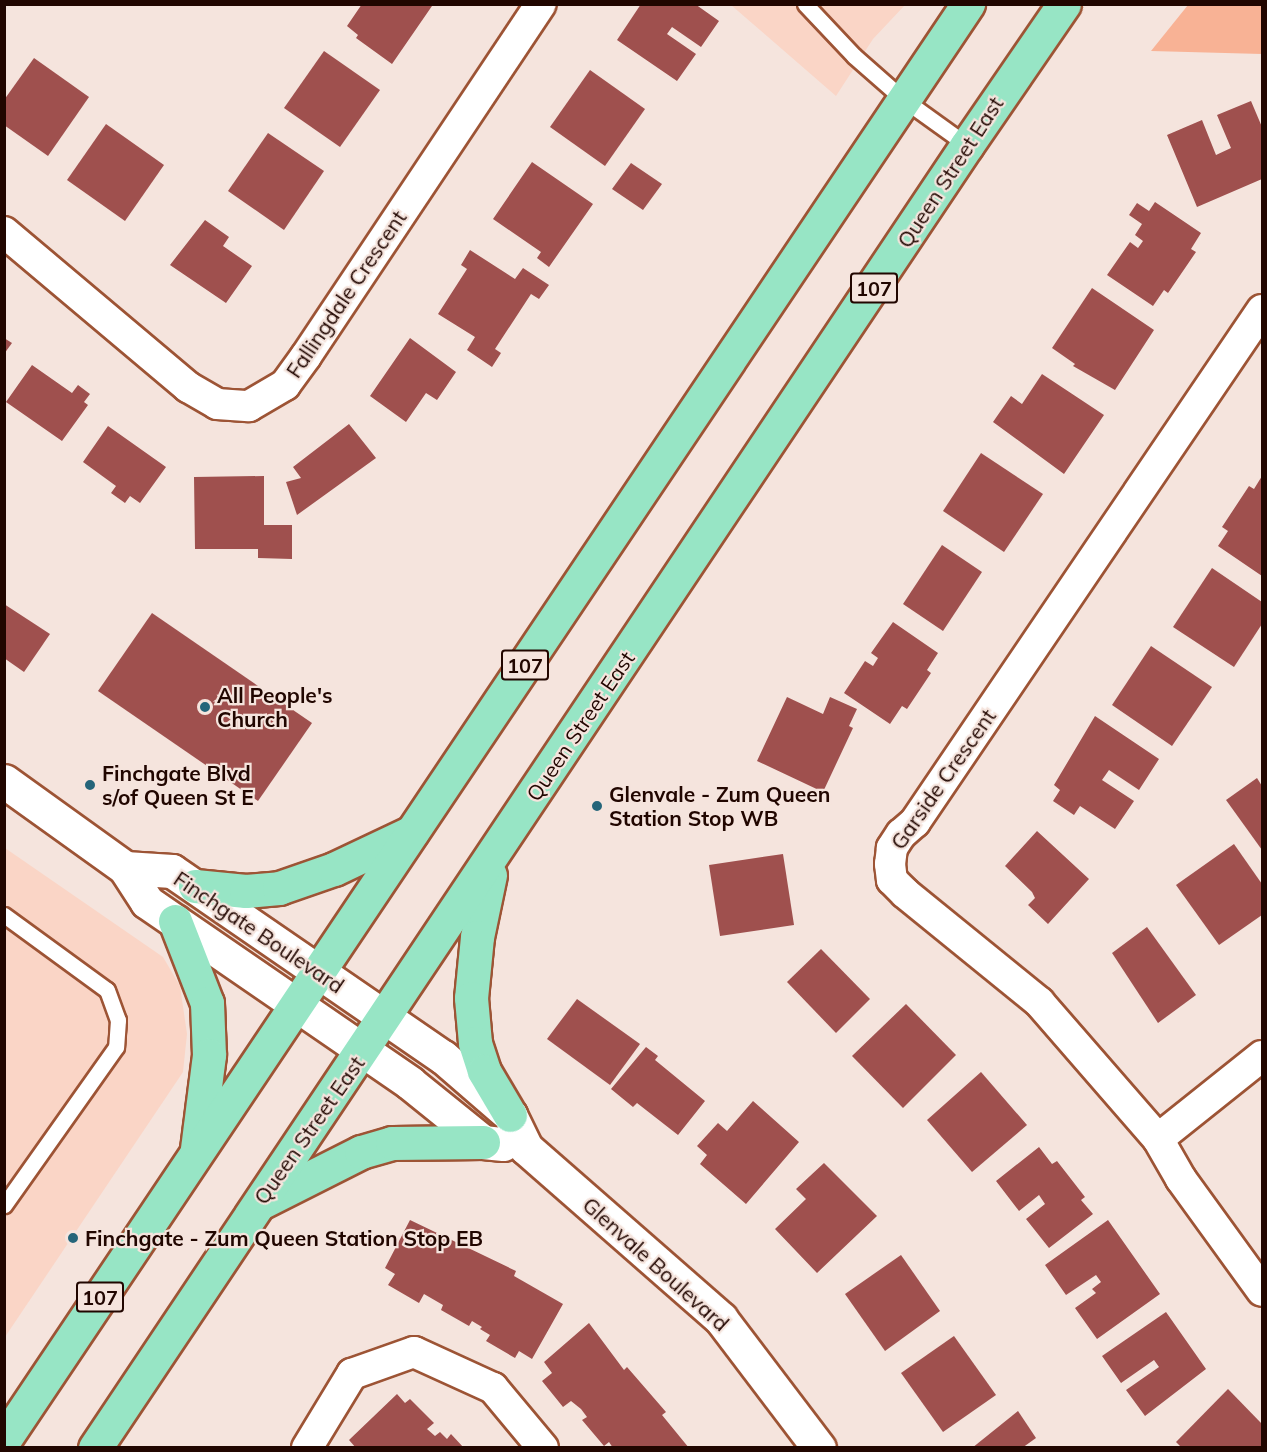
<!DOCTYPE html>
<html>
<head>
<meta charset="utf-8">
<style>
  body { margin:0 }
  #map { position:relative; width:1267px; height:1452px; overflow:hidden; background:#f5e4dd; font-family:Mulish,sans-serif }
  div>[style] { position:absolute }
  .built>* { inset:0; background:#fad5c6 }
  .green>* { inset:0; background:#f8b295 }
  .building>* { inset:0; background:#9f504e }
  .roads { filter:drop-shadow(2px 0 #9d5435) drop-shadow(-2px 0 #9d5435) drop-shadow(0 2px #9d5435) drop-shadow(0 -2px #9d5435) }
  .lane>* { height:15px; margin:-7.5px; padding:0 7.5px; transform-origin:7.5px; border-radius:7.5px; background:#fff }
  .street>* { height:30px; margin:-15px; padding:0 15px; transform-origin:15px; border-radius:15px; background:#fff }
  .secondary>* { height:33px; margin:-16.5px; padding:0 16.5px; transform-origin:16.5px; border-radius:16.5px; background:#fff }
  .primary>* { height:33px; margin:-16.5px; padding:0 16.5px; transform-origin:16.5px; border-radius:16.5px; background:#97e5c5 }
  .dots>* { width:16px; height:16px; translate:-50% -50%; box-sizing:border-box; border:3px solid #f5e4dd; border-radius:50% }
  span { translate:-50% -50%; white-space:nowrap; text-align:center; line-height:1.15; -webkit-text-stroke:4.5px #f5e4dd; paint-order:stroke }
  .shield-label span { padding:2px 4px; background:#f5e4dd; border:2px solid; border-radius:4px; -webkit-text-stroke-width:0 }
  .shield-label { font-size:20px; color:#210600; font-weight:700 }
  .street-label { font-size:21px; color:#210600 }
  .poi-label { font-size:21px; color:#210600; font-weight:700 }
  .left { translate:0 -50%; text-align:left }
  .frame { position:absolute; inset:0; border:6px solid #210600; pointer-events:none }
</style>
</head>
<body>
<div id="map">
  <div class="built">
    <div style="clip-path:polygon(731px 5px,905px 5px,873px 39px,836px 96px)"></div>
    <div style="clip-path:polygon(5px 848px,163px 957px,180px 986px,187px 1034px,183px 1072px,5px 1337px)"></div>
  </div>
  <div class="green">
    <div style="clip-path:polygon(1188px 5px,1262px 5px,1262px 54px,1151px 51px)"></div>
  </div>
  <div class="building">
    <div style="clip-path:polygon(362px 4px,430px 4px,432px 6px,392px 64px,356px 38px,358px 35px,347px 26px)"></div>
    <div style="clip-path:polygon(641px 4px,695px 4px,719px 21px,701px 47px,672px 27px,667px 34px,696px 54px,677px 81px,617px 40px)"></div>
    <div style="clip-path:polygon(324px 51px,380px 90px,340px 147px,284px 108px)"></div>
    <div style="clip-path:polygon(34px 58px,89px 97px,48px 156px,4px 125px,4px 100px)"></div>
    <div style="clip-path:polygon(590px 70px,645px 109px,605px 166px,550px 127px)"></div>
    <div style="clip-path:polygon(1251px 101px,1262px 127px,1262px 179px,1197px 207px,1167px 135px,1202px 120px,1216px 155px,1231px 148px,1217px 115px)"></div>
    <div style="clip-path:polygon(106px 124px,164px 165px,125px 221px,67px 180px)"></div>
    <div style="clip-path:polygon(268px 133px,324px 171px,284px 230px,228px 191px)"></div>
    <div style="clip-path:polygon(532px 162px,593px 204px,549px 267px,537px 258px,541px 252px,493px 219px)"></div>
    <div style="clip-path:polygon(631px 163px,662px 184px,643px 210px,612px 189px)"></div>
    <div style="clip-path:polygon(1155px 202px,1201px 233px,1191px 249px,1196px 252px,1168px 293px,1164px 290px,1153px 306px,1107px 275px,1130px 242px,1138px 248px,1143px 241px,1135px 235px,1142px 224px,1129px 215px,1137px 203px,1149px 211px)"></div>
    <div style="clip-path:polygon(205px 220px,229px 237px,223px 246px,252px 266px,226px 303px,170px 265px)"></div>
    <div style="clip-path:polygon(470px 250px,515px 279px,523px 268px,549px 285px,539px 299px,531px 294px,495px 349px,501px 353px,492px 367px,467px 350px,475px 337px,438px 314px,467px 269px,461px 265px)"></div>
    <div style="clip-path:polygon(1092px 288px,1154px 330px,1115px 390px,1073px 366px,1075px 364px,1052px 348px)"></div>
    <div style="clip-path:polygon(4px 338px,12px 343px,4px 354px)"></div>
    <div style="clip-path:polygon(410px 338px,456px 372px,437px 400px,426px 393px,406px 422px,370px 396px)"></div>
    <div style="clip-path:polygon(32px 365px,72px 393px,78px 385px,90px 394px,84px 402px,88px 405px,62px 441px,6px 402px)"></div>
    <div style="clip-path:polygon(1042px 374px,1104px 415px,1064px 474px,993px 422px,1011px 396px,1022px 404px)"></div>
    <div style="clip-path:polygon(349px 424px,376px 458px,297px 515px,286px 482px,301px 478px,293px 467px)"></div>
    <div style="clip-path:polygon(108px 426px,166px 467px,140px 503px,130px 496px,125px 503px,111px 493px,116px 486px,83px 462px)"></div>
    <div style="clip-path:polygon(981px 453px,1043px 494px,1004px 552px,943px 511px)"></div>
    <div style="clip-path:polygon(264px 476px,264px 525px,292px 525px,292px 559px,258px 558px,258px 549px,195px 549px,194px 477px)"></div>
    <div style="clip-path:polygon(1262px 476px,1262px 576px,1218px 546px,1228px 531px,1222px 527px,1249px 486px,1254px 489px)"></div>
    <div style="clip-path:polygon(942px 545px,982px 572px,943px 631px,903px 604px)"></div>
    <div style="clip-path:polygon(1212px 568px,1262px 602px,1262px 624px,1234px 667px,1173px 627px)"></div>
    <div style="clip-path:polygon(4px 604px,50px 634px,24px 672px,4px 658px)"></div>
    <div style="clip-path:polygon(152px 613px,312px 723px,258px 801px,98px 691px)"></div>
    <div style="clip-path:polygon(893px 622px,938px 653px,927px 670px,931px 673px,907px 709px,902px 706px,890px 724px,844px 693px,865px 661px,873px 666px,878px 658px,871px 653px)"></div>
    <div style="clip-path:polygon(1151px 646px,1212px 687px,1172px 746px,1112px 705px)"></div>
    <div style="clip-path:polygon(787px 697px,823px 714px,830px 697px,857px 709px,849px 726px,853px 728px,823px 792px,757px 761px)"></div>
    <div style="clip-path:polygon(1095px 716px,1159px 759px,1139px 790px,1109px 770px,1102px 780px,1134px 801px,1115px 829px,1080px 806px,1074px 815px,1053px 801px,1060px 790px,1054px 785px)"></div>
    <div style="clip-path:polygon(1257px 778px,1262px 786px,1262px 850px,1226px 800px)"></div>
    <div style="clip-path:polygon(1037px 831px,1089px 879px,1048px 924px,1028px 905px,1035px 898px,1032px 892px,1005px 866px)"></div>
    <div style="clip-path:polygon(1234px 844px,1262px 884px,1262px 915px,1219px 945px,1176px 885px)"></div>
    <div style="clip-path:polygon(783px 854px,794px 925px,720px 936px,709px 865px)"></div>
    <div style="clip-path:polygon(1147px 927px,1196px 995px,1158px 1023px,1112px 953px)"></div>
    <div style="clip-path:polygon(821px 949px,870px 999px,836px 1033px,787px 982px)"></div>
    <div style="clip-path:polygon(577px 999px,640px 1044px,610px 1085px,547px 1039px)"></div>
    <div style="clip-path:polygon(906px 1004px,956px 1055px,903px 1108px,852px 1056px)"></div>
    <div style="clip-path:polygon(646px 1047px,658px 1056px,655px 1060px,705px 1101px,678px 1135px,637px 1103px,633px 1107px,611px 1089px)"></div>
    <div style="clip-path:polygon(981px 1072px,1027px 1125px,972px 1172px,927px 1120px)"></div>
    <div style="clip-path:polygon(753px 1101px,799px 1142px,746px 1204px,700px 1164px,707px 1155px,697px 1146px,718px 1123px,727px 1131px)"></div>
    <div style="clip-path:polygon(1039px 1147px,1052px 1164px,1057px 1161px,1085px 1197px,1081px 1200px,1093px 1214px,1049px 1248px,1026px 1219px,1045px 1204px,1039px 1195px,1019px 1211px,996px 1181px)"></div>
    <div style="clip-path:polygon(824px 1163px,877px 1216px,817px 1273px,775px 1229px,806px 1199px,796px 1189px)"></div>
    <div style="clip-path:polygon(410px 1220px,516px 1271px,514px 1276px,563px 1304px,532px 1359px,519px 1351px,515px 1358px,486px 1341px,490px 1335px,480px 1329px,482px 1327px,472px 1321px,469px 1326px,441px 1310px,443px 1305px,424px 1294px,419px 1303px,388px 1285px,395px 1274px,385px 1268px)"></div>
    <div style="clip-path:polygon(1108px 1220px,1160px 1294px,1097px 1339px,1075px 1308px,1096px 1293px,1092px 1289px,1101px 1282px,1096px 1275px,1066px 1295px,1045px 1265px)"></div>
    <div style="clip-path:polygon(901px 1255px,940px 1311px,885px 1351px,845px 1294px)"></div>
    <div style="clip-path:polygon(1166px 1312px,1206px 1369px,1145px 1416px,1126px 1390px,1159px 1367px,1154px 1360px,1121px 1383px,1102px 1356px)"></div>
    <div style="clip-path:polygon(589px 1323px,624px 1370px,627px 1367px,666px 1412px,662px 1415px,689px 1448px,613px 1448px,609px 1442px,604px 1446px,582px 1420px,587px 1417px,581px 1409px,571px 1401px,563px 1407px,542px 1381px,552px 1373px,544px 1362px)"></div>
    <div style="clip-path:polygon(954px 1336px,996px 1395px,943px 1432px,901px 1373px)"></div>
    <div style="clip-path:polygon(1228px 1389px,1262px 1424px,1262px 1448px,1182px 1448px,1176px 1442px)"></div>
    <div style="clip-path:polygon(397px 1394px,405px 1403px,410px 1399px,434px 1423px,427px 1429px,435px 1436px,440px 1432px,447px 1439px,451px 1434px,464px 1448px,356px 1448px,349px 1440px)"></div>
    <div style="clip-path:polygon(1018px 1411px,1036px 1438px,1022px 1448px,972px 1448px)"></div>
  </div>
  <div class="roads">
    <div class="lane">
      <div style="left:805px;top:4px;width:71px;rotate:46.7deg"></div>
      <div style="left:854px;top:56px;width:65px;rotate:41.3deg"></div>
      <div style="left:903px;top:99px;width:79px;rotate:35.7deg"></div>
      <div style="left:4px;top:915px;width:127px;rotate:36.1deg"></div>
      <div style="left:107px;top:990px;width:32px;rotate:70deg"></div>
      <div style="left:118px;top:1020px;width:27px;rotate:94deg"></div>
      <div style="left:116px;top:1047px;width:194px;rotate:125.3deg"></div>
    </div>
    <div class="street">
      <div style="left:4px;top:232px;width:241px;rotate:40.1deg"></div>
      <div style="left:188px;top:387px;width:34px;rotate:30deg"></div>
      <div style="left:217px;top:404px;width:32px;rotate:4deg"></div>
      <div style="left:249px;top:406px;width:42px;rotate:-30.3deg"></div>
      <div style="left:285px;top:385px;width:36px;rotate:-54deg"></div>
      <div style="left:306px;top:356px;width:423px;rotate:-56.3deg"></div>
      <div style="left:1262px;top:310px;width:619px;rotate:124.13deg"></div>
      <div style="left:915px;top:822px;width:18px;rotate:139deg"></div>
      <div style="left:901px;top:834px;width:17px;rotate:123deg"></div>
      <div style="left:892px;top:848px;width:16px;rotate:97deg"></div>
      <div style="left:890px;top:864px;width:16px;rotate:83deg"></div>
      <div style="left:892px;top:880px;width:18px;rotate:45deg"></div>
      <div style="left:905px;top:893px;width:173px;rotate:39.1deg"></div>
      <div style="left:1039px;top:1002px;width:181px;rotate:49deg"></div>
      <div style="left:1158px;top:1139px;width:46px;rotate:60.1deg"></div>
      <div style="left:1181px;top:1179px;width:138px;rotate:54.1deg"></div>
      <div style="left:1158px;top:1139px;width:133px;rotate:-38.6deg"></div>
      <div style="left:307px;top:1448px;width:87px;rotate:-58.7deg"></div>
      <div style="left:352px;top:1374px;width:66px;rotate:-19.5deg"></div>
      <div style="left:414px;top:1352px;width:87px;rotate:24.5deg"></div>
      <div style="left:493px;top:1388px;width:78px;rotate:50.2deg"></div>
    </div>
    <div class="secondary">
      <div style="left:4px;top:781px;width:149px;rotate:35.7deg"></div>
      <div style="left:125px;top:868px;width:40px;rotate:57.1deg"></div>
      <div style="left:147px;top:902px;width:319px;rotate:34.5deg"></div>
      <div style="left:410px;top:1083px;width:94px;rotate:38.9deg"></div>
      <div style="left:483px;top:1142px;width:20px;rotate:6deg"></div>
      <div style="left:125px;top:868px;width:47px;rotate:3.7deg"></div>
      <div style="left:172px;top:871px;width:329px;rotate:34.5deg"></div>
      <div style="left:443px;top:1057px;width:89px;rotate:40.9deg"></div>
      <div style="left:510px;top:1115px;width:37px;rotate:64deg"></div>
      <div style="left:526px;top:1148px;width:259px;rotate:41.2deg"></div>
      <div style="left:721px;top:1319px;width:162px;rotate:52.8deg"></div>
    </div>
    <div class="primary">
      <div style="left:490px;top:875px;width:63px;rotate:101.8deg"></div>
      <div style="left:477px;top:937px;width:61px;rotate:95.6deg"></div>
      <div style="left:471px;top:998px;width:45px;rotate:84.9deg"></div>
      <div style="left:475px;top:1043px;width:29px;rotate:72deg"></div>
      <div style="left:484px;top:1071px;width:51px;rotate:59.4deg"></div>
      <div style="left:195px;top:886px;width:51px;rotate:5.6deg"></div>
      <div style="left:246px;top:891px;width:33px;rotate:-5deg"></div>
      <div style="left:279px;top:888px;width:58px;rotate:-19.1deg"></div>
      <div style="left:334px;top:869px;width:86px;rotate:-25.4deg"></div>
      <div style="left:175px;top:921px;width:88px;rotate:68.7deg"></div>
      <div style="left:207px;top:1003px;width:52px;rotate:87.8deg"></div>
      <div style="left:209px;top:1055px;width:95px;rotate:97.3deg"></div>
      <div style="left:262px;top:1202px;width:111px;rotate:-26.8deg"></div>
      <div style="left:361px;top:1152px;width:32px;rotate:-16deg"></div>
      <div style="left:392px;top:1143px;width:91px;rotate:-0.6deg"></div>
      <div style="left:4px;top:1440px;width:1730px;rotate:-56.13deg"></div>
      <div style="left:95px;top:1448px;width:1568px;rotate:-56.21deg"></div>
      <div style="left:967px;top:145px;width:171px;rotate:-55.5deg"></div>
    </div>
  </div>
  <div class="dots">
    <div style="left:205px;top:707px;background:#25657a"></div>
    <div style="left:90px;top:785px;background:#25657a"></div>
    <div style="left:597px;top:806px;background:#25657a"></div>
    <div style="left:73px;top:1238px;background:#25657a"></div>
  </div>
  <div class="shield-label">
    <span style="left:874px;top:288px">107</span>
    <span style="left:525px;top:665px">107</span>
    <span style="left:100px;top:1297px">107</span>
  </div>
  <div class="street-label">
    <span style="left:950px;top:172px;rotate:-57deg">Queen Street East</span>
    <span style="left:346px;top:294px;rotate:-56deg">Fallingdale Crescent</span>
    <span style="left:580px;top:726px;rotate:-56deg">Queen Street East</span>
    <span style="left:943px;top:779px;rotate:-55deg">Garside Crescent</span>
    <span style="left:259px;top:932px;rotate:34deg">Finchgate Boulevard</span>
    <span style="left:309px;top:1130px;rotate:-55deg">Queen Street East</span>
    <span style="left:656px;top:1264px;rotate:42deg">Glenvale Boulevard</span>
  </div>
  <div class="poi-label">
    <span class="left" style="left:217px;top:707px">All People's<br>Church</span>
    <span class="left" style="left:102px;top:785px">Finchgate Blvd<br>s/of Queen St E</span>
    <span class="left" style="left:609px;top:806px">Glenvale - Zum Queen<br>Station Stop WB</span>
    <span class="left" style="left:85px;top:1238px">Finchgate - Zum Queen Station Stop EB</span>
  </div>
  <div class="frame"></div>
</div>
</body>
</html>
